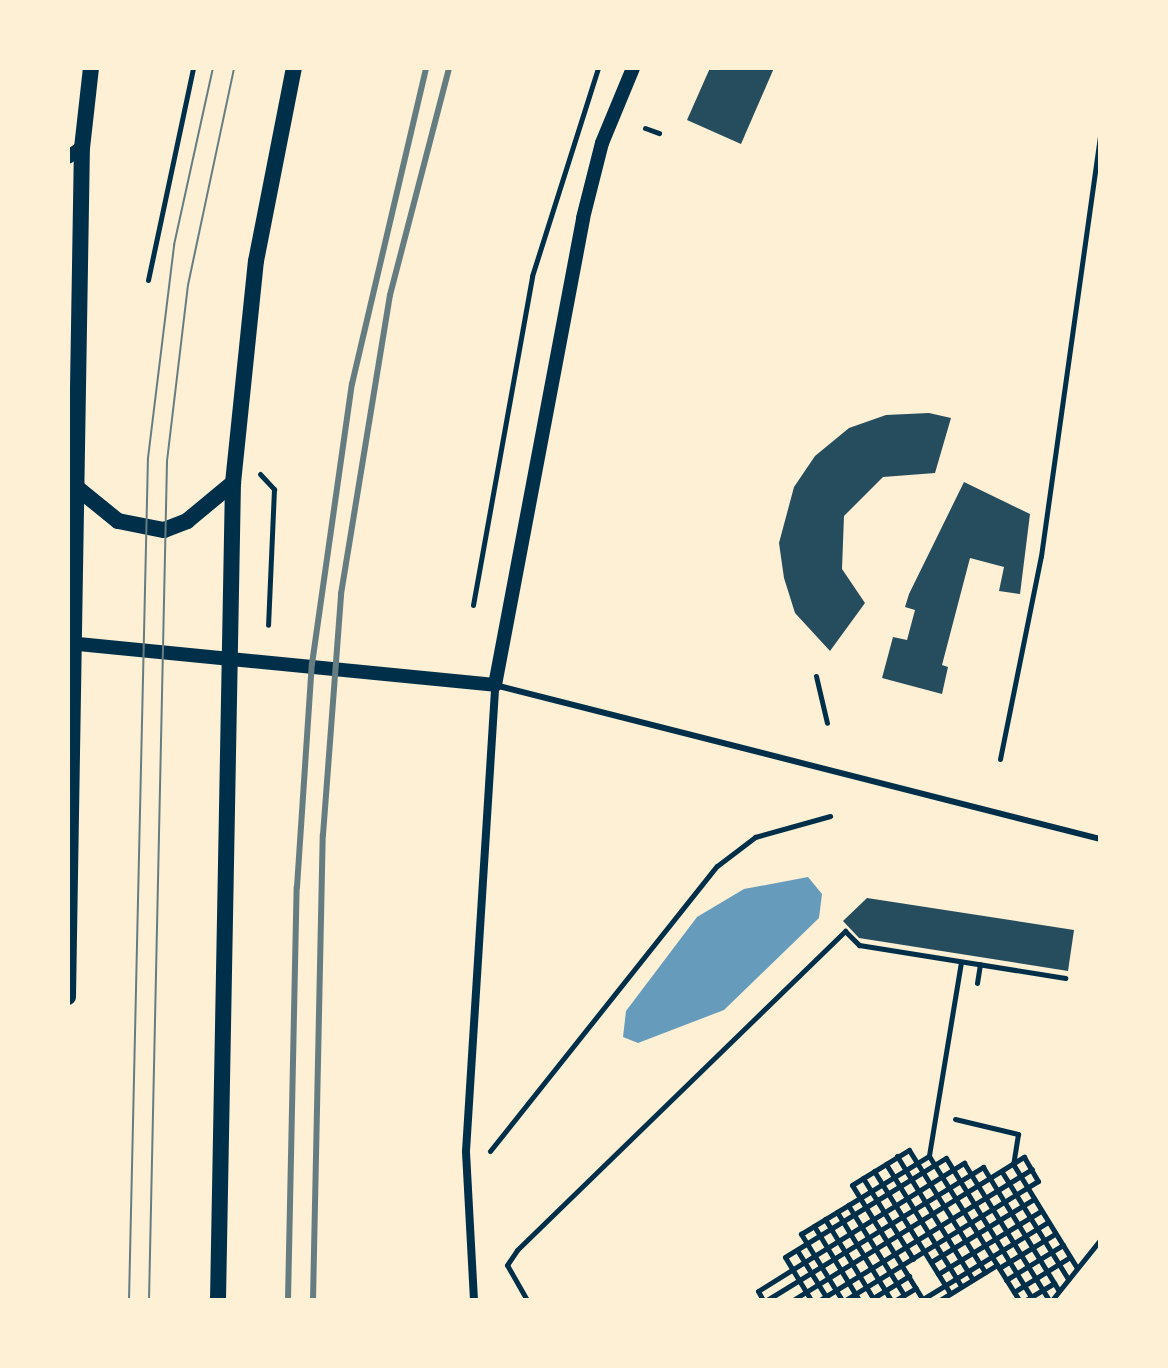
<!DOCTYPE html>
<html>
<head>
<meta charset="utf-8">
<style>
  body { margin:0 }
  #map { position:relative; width:1168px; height:1368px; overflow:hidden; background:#fdf0d5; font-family:"Sofia Sans Condensed",sans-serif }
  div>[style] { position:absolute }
  .water>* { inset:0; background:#669bbc }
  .building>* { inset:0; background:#264d5e }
  .path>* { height:5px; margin:-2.5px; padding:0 2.5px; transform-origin:2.5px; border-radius:2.5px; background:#003049 }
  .service>* { height:6px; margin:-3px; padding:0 3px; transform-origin:3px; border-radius:3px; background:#003049 }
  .minor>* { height:8px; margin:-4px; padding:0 4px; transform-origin:4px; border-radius:4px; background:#003049 }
  .tertiary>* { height:14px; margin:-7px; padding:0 7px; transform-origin:7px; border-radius:7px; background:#003049 }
  .secondary>* { height:16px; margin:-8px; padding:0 8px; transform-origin:8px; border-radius:8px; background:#003049 }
  .tram>* { height:2px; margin:-1px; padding:0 1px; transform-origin:1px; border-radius:1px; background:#657d81 }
  .rail>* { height:6px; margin:-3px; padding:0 3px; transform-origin:3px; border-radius:3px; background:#657d81 }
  span { translate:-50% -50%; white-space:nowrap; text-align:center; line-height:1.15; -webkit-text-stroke:8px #fdf0d5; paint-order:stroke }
  .frame { position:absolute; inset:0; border:70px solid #fdf0d5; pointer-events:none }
</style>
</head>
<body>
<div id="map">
  <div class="water">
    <div style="clip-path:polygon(808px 877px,822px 894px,819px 918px,724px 1010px,638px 1043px,623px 1037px,626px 1011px,697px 917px,744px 889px)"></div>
  </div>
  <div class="building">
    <div style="clip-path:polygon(710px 68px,774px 68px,741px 144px,687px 120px)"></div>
    <div style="clip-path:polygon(929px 413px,951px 418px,935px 473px,883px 477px,844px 516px,842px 569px,865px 603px,830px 651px,795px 613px,784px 578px,779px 543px,794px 487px,815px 456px,849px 428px,886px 415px)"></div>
    <div style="clip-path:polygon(964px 482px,1030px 514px,1020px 594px,999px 591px,1004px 567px,970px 558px,942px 665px,948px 667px,942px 694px,882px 678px,893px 637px,907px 640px,915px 610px,905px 607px,909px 594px)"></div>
    <div style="clip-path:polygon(867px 898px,1074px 930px,1068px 971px,859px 938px,843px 921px)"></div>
  </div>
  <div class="path">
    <div style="left:645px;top:128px;width:15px;rotate:20deg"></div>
    <div style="left:148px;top:280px;width:217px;rotate:-78deg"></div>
    <div style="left:260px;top:474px;width:21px;rotate:47deg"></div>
    <div style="left:274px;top:489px;width:136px;rotate:92.5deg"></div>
    <div style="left:473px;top:605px;width:334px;rotate:-79.8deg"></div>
    <div style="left:532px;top:276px;width:218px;rotate:-72.4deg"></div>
    <div style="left:816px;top:676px;width:48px;rotate:76.8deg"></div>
    <div style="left:1000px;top:759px;width:207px;rotate:-78.6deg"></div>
    <div style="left:1041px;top:556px;width:424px;rotate:-82deg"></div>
    <div style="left:961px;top:962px;width:197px;rotate:99.4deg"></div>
    <div style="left:929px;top:1156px;width:170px;rotate:58deg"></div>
    <div style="left:977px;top:983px;width:19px;rotate:-81deg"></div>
    <div style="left:955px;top:1119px;width:65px;rotate:13.4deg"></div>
    <div style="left:1018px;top:1134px;width:30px;rotate:99deg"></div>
    <div style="left:1013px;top:1164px;width:122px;rotate:58.4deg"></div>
    <div style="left:490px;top:1151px;width:364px;rotate:-51.5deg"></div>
    <div style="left:717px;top:866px;width:48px;rotate:-37.3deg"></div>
    <div style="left:755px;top:837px;width:78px;rotate:-15.6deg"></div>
    <div style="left:897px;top:1156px;width:145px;rotate:58.5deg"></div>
    <div style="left:886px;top:1164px;width:143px;rotate:58.4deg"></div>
    <div style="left:874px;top:1171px;width:144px;rotate:58.1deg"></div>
    <div style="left:1002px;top:1172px;width:126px;rotate:58.3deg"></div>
    <div style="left:863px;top:1178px;width:95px;rotate:58.3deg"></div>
    <div style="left:848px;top:1205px;width:106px;rotate:58.1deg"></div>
    <div style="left:837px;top:1212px;width:103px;rotate:58.5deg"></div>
    <div style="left:825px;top:1219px;width:95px;rotate:58.8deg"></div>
    <div style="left:814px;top:1226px;width:87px;rotate:58.7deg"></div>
    <div style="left:797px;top:1250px;width:59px;rotate:58.2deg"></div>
    <div style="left:931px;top:1262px;width:121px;rotate:-31.5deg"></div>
    <div style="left:999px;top:1268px;width:66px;rotate:-31.3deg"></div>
    <div style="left:938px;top:1274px;width:121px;rotate:-31.5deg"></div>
    <div style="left:1006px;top:1280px;width:67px;rotate:-31.6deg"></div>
    <div style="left:1014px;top:1292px;width:66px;rotate:-32deg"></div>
    <div style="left:923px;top:1299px;width:147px;rotate:-31.6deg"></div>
    <div style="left:527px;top:1300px;width:40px;rotate:-119.7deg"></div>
    <div style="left:507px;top:1265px;width:18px;rotate:-56deg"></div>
    <div style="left:517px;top:1250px;width:458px;rotate:-44.2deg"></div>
    <div style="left:845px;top:931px;width:20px;rotate:45deg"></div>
    <div style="left:859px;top:945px;width:209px;rotate:9.1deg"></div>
    <div style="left:763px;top:1300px;width:10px;rotate:-119deg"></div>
    <div style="left:758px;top:1291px;width:243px;rotate:-31.9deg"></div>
    <div style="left:964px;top:1163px;width:161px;rotate:58.2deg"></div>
    <div style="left:767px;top:1300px;width:254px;rotate:-31.6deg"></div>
    <div style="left:983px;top:1167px;width:145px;rotate:58.5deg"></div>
    <div style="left:793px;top:1300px;width:272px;rotate:-31.8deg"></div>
    <div style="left:1024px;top:1157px;width:28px;rotate:60deg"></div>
    <div style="left:1038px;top:1181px;width:227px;rotate:148.3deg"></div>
    <div style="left:811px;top:1300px;width:50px;rotate:-121.2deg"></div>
    <div style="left:785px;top:1257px;width:189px;rotate:-31.6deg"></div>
    <div style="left:946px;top:1158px;width:167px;rotate:58.5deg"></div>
    <div style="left:820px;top:1300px;width:249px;rotate:-31.7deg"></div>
    <div style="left:842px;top:1300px;width:78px;rotate:-121.8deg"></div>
    <div style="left:801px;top:1234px;width:150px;rotate:-31.4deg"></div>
    <div style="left:870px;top:1300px;width:46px;rotate:-31.6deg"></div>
    <div style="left:896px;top:1300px;width:23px;rotate:-31deg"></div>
    <div style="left:923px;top:1300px;width:135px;rotate:-121.7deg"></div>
    <div style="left:852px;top:1185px;width:67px;rotate:-31.6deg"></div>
    <div style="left:909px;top:1150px;width:144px;rotate:58.1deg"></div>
    <div style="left:940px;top:1300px;width:67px;rotate:-31.6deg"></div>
    <div style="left:1026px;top:1300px;width:33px;rotate:-31deg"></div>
    <div style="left:1052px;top:1300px;width:77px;rotate:-51.3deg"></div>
  </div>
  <div class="service">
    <div style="left:495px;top:685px;width:624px;rotate:14.28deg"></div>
  </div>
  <div class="minor">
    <div style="left:474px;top:1300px;width:149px;rotate:-93.1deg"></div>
    <div style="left:466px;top:1151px;width:467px;rotate:-86.4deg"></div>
  </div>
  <div class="tertiary">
    <div style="left:68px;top:157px;width:17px;rotate:-33deg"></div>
    <div style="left:68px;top:643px;width:429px;rotate:5.6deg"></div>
    <div style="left:495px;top:685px;width:475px;rotate:-79.3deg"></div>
    <div style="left:583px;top:218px;width:77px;rotate:-75.8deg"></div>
    <div style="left:602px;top:143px;width:81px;rotate:-67.5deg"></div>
  </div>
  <div class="secondary">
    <div style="left:76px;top:487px;width:54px;rotate:39deg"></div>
    <div style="left:118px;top:521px;width:47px;rotate:11.1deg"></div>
    <div style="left:164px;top:530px;width:25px;rotate:-21deg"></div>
    <div style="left:187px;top:521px;width:60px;rotate:-39.6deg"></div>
    <div style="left:68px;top:997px;width:849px;rotate:-89.06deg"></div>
    <div style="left:82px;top:148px;width:81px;rotate:-83.6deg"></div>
    <div style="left:218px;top:1300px;width:817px;rotate:-88.95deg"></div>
    <div style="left:233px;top:483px;width:223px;rotate:-84.1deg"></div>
    <div style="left:256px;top:261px;width:197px;rotate:-78.9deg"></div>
  </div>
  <div class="tram">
    <div style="left:129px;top:1300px;width:842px;rotate:-88.71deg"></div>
    <div style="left:148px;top:458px;width:215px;rotate:-83deg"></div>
    <div style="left:174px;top:245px;width:181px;rotate:-77.6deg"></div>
    <div style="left:149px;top:1300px;width:839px;rotate:-88.77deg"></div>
    <div style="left:167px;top:461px;width:177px;rotate:-83.2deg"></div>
    <div style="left:188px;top:285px;width:222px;rotate:-78deg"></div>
  </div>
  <div class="rail">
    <div style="left:288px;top:1300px;width:413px;rotate:-88.8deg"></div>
    <div style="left:297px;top:887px;width:224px;rotate:-86.2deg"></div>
    <div style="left:312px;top:664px;width:283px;rotate:-81.9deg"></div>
    <div style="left:352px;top:384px;width:325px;rotate:-76.8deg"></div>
    <div style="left:313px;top:1300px;width:465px;rotate:-88.8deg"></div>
    <div style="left:323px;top:835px;width:242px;rotate:-85.7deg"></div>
    <div style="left:341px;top:594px;width:303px;rotate:-80.7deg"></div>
    <div style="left:390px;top:295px;width:235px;rotate:-75.4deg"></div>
  </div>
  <div class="frame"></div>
</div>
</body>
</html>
